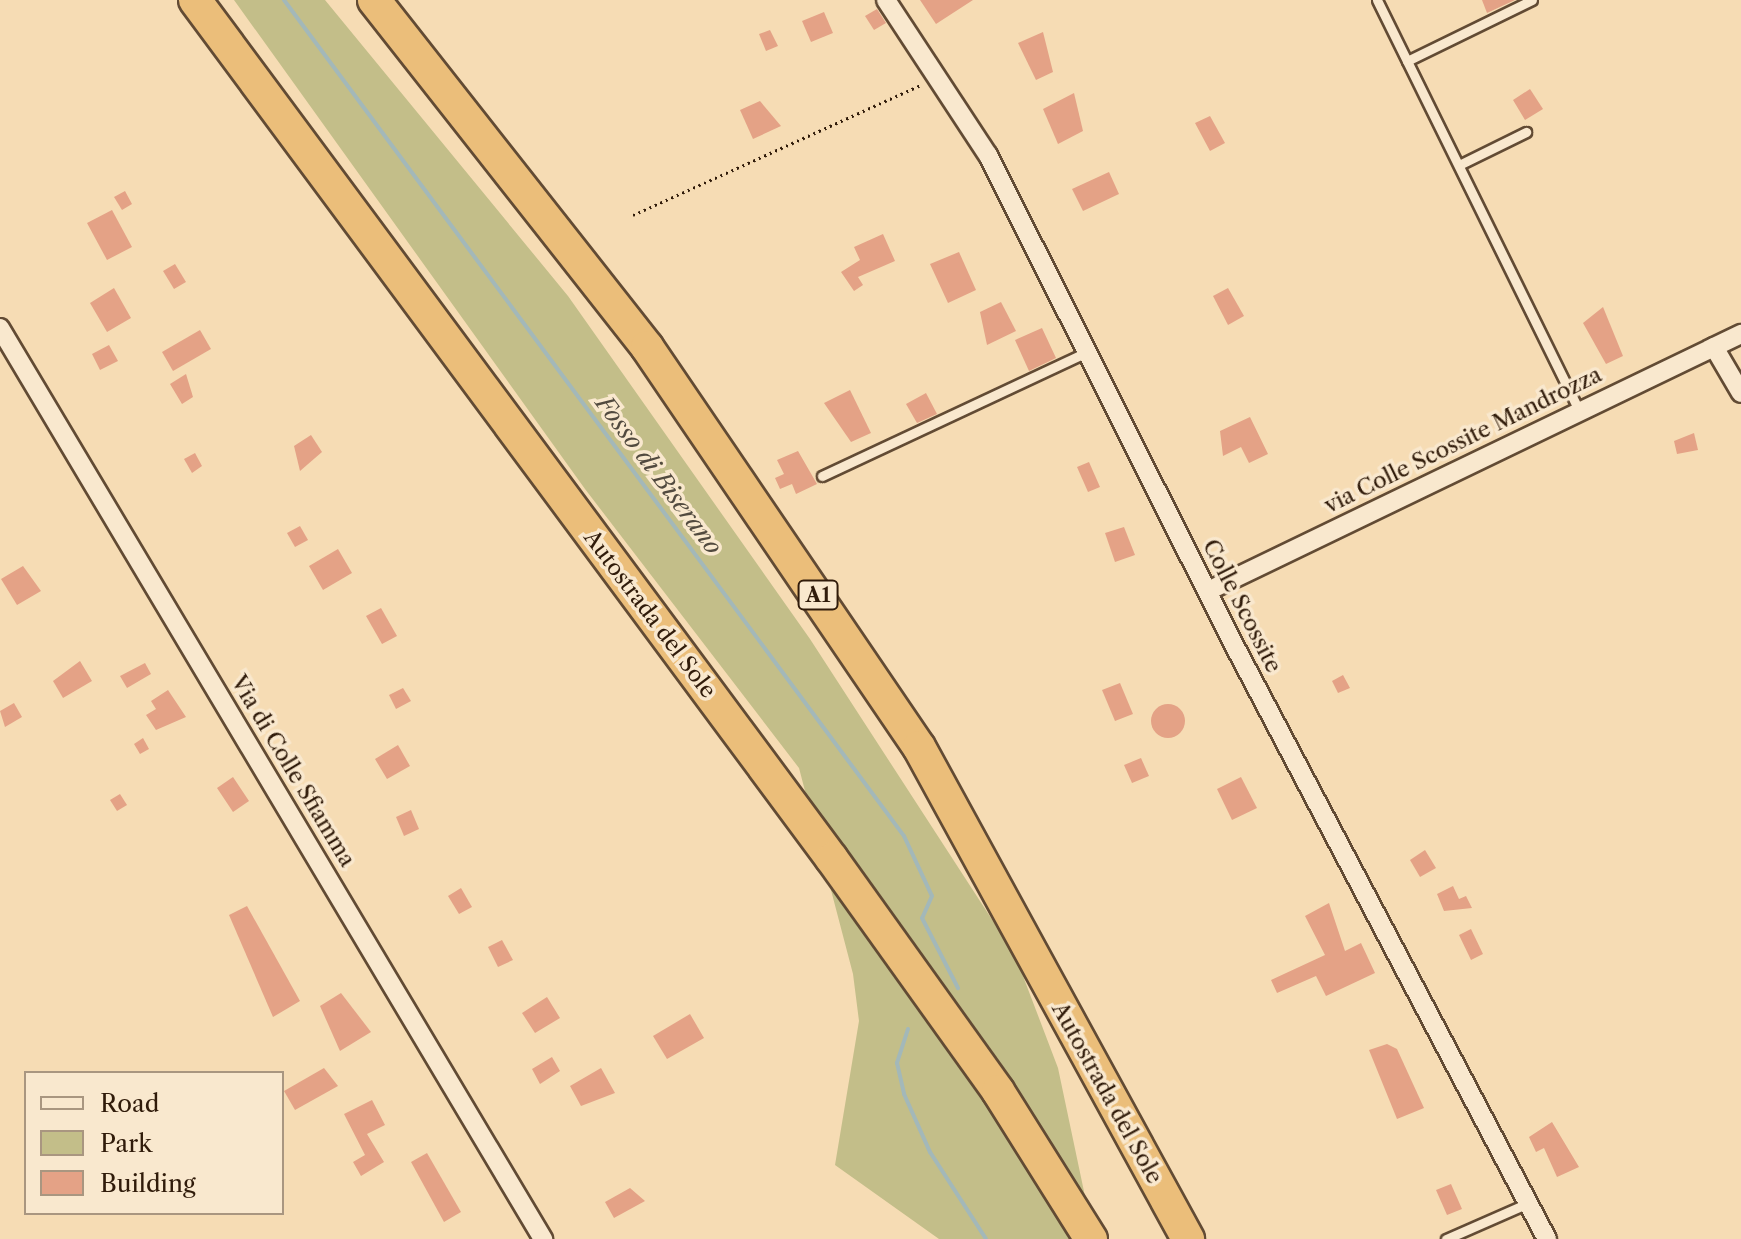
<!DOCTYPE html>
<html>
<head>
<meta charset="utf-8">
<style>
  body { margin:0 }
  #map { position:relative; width:1741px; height:1239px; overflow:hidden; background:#f6dcb4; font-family:"Libre Caslon Text",serif }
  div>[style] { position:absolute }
  .green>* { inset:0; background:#c3be89 }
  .stream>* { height:4px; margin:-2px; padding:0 2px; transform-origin:2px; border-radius:2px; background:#a3b8b9 }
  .building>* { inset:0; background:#e4a286 }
  .round { border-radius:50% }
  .path>* { height:3px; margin-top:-1.5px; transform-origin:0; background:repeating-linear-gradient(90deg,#301b0a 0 2px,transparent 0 6px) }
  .roads { filter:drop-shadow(2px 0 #624b34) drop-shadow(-2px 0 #624b34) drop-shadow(0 2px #624b34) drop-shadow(0 -2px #624b34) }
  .lane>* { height:9px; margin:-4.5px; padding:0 4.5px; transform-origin:4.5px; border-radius:4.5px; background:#f9e8ce }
  .street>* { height:18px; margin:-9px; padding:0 9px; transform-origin:9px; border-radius:9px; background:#f9e8ce }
  .highway>* { height:32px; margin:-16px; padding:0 16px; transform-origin:16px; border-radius:16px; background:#ebbe7a }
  span { translate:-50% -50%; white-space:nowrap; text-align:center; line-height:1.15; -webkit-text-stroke:7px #f9e8ce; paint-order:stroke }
  .shield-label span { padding:2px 6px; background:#f9e8ce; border:2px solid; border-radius:6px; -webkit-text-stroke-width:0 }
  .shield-label { font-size:20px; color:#301b0a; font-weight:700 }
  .street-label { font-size:22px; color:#301b0a }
  .water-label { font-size:24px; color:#524a3f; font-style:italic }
  .legend { position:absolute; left:24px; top:1071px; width:260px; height:144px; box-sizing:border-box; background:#f9e8ce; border:2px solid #a99680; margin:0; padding:10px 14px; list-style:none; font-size:24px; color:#301b0a }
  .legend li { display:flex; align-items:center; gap:16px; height:40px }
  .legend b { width:40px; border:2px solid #a99680 }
</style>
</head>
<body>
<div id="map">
  <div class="green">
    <div style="clip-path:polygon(234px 0,325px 0,568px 296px,810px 639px,1015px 955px,1058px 1068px,1094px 1239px,939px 1239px,835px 1165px,859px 1021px,853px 974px,799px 768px,585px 489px)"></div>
  </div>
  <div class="stream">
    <div style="left:284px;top:0;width:1041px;rotate:53.44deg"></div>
    <div style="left:904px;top:836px;width:66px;rotate:65deg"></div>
    <div style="left:932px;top:896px;width:24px;rotate:114deg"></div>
    <div style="left:922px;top:918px;width:79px;rotate:62.8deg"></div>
    <div style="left:908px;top:1029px;width:36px;rotate:108deg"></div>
    <div style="left:897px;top:1063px;width:32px;rotate:77deg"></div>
    <div style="left:904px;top:1094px;width:64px;rotate:65.9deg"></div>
    <div style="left:930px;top:1152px;width:103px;rotate:57.2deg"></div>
  </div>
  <div class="building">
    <div style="clip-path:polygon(920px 0,973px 0,936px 24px)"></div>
    <div style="clip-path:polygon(1482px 0,1515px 0,1487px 13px)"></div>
    <div style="clip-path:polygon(877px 9px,886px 23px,874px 30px,865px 16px)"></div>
    <div style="clip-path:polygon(824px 12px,833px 33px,811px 42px,802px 21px)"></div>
    <div style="clip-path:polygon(770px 30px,778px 46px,766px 51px,759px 34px)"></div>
    <div style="clip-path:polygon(1043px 32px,1053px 72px,1036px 80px,1018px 43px)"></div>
    <div style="clip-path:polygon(1530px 89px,1543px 109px,1525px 120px,1513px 100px)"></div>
    <div style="clip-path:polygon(1074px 93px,1083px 131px,1058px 144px,1043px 109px)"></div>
    <div style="clip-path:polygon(760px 101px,781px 126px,753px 139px,740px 110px)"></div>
    <div style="clip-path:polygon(1210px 116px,1225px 143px,1210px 151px,1195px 123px)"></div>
    <div style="clip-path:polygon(1109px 172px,1119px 194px,1083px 211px,1072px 189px)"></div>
    <div style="clip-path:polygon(125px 191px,132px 204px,122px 210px,114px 197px)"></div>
    <div style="clip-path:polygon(112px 210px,132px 247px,107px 260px,87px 223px)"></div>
    <div style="clip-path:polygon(883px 234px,895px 261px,858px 277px,863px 285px,854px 291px,841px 272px,860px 260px,854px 247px)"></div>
    <div style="clip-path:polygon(959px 252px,976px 290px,948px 303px,930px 264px)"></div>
    <div style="clip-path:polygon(175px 264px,186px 282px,174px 289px,163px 271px)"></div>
    <div style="clip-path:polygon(114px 288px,131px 318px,107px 332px,90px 303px)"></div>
    <div style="clip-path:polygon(1228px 288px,1244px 316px,1228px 325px,1213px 296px)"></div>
    <div style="clip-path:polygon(1001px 302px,1016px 331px,987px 345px,980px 312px)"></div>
    <div style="clip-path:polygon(1603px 307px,1623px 356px,1606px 364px,1583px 323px)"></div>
    <div style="clip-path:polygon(1042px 328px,1056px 358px,1029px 371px,1015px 340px)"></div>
    <div style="clip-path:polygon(200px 330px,211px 349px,173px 371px,162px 352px)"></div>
    <div style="clip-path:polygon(109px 345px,118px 361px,100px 370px,92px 354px)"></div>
    <div style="clip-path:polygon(186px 374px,193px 397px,182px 404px,170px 384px)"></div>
    <div style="clip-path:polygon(850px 390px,871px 433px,851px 442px,824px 403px)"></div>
    <div style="clip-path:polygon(926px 393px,937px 414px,917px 423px,906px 404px)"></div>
    <div style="clip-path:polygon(1250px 417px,1268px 454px,1249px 463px,1241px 447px,1223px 456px,1220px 431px)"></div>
    <div style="clip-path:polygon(1694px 433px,1698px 450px,1677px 454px,1674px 441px)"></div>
    <div style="clip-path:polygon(311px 435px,322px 452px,300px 471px,294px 446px)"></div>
    <div style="clip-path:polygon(798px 451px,817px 484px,796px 494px,792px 484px,780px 489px,775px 478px,784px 474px,777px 460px)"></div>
    <div style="clip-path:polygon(195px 453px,202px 466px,192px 473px,184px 459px)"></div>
    <div style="clip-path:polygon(1089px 462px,1100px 487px,1088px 492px,1077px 467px)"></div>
    <div style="clip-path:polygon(300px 526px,308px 540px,295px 547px,287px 533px)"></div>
    <div style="clip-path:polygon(1124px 527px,1135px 555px,1115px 562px,1105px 533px)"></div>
    <div style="clip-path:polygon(338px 549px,352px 573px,323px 590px,309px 566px)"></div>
    <div style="clip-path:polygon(23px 566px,41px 591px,17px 605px,1px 579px)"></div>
    <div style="clip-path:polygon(381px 608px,397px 636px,382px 644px,366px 616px)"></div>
    <div style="clip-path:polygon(80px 661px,92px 681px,63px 698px,53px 681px)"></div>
    <div style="clip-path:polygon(145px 663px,151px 674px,127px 688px,120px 676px)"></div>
    <div style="clip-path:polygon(1343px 675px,1350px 688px,1338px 693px,1332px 681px)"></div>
    <div style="clip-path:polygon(1120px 683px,1133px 714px,1115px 721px,1102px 690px)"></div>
    <div style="clip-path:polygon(403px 688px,411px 701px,396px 709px,389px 695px)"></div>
    <div style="clip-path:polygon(168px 690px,186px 717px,156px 730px,146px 715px,156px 709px,151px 701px)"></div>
    <div style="clip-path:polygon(14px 703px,22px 717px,5px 727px,0 711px)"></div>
    <div class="round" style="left:1151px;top:704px;width:34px;height:34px"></div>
    <div style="clip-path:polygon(143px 738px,149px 749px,140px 754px,134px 744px)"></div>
    <div style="clip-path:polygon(398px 745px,410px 766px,387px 779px,375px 759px)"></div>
    <div style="clip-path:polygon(1141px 758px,1149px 776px,1132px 783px,1124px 765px)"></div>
    <div style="clip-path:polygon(233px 777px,249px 801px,233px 812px,217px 788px)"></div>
    <div style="clip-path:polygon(1241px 777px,1257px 808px,1232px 820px,1217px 789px)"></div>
    <div style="clip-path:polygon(120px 794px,127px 805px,117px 811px,110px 800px)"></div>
    <div style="clip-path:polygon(411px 810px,419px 829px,404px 836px,396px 817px)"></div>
    <div style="clip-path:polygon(1425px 850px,1436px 868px,1420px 877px,1410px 860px)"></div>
    <div style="clip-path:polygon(1453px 886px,1459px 899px,1466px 896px,1472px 908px,1444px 911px,1437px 894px)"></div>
    <div style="clip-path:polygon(461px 888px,472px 907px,459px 914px,448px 896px)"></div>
    <div style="clip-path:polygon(1329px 903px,1345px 951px,1361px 943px,1375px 973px,1326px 996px,1316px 976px,1277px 993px,1271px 980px,1325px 955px,1305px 916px)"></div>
    <div style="clip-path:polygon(247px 906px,300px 1001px,273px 1017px,229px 915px)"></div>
    <div style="clip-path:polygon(1471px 929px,1483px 954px,1471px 960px,1459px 935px)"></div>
    <div style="clip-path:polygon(502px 940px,513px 960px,498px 967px,488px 947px)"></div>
    <div style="clip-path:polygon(341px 993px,371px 1032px,340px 1051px,320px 1006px)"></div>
    <div style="clip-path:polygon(547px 997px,560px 1018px,535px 1033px,522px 1013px)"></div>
    <div style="clip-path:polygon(690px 1014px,704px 1038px,667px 1059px,653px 1036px)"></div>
    <div style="clip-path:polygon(1387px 1044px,1397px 1049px,1424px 1108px,1397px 1119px,1369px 1050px)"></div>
    <div style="clip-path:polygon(552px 1057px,560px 1071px,540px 1084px,532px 1069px)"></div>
    <div style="clip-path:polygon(324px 1068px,338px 1086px,295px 1110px,284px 1091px)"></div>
    <div style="clip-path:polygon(601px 1068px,615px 1093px,581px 1106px,570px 1086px)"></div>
    <div style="clip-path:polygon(372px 1100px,385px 1125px,367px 1134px,384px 1162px,361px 1176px,353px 1162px,365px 1155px,344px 1114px)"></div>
    <div style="clip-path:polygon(1552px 1122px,1579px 1167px,1557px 1177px,1544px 1148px,1536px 1152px,1529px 1137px)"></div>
    <div style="clip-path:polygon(427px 1153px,461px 1212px,444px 1222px,411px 1162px)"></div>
    <div style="clip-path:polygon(1451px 1184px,1462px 1209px,1447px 1215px,1436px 1190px)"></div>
    <div style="clip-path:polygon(630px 1188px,645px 1201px,614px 1218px,605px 1202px)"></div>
  </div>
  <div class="path">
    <div style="left:633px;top:215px;width:316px;rotate:-24.3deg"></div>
  </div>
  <div class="roads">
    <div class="lane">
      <div style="left:1377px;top:0;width:457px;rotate:63.8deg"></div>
      <div style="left:1407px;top:61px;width:139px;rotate:-26deg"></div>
      <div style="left:1459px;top:165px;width:75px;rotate:-26.2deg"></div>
      <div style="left:822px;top:476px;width:293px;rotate:-25.1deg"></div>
      <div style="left:1446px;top:1239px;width:90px;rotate:-23.7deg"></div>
    </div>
    <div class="street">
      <div style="left:886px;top:0;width:186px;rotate:56.7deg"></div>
      <div style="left:988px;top:155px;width:546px;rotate:63.34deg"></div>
      <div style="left:1233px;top:643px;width:674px;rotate:62.22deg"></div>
      <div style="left:0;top:328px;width:1061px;rotate:59.2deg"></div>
      <div style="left:1714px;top:347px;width:53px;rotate:59.6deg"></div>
      <div style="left:1208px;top:591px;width:592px;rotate:-25.74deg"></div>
    </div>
    <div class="highway">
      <div style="left:195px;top:0;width:1069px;rotate:53.44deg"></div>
      <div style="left:832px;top:859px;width:285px;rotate:54.4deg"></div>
      <div style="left:998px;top:1091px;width:175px;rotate:57.9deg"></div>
      <div style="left:374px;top:0;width:442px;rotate:51.8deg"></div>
      <div style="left:647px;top:347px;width:484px;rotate:55.8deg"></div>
      <div style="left:919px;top:747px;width:561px;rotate:61.33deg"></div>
    </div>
  </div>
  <div class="shield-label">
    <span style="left:818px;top:595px">A1</span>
  </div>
  <div class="street-label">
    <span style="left:1463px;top:440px;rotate:-26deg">via Colle Scossite Mandrozza</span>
    <span style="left:1242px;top:606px;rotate:63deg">Colle Scossite</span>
    <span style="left:650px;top:614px;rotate:53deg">Autostrada del Sole</span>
    <span style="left:293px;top:771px;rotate:59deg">Via di Colle Sfiamma</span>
    <span style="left:1107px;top:1093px;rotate:61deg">Autostrada del Sole</span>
  </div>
  <div class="water-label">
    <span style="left:659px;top:475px;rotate:53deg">Fosso di Biserano</span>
  </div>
  <ul class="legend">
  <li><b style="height:10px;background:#f9e8ce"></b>Road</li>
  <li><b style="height:22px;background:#c3be89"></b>Park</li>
  <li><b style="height:22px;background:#e4a286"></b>Building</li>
  </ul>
</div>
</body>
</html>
